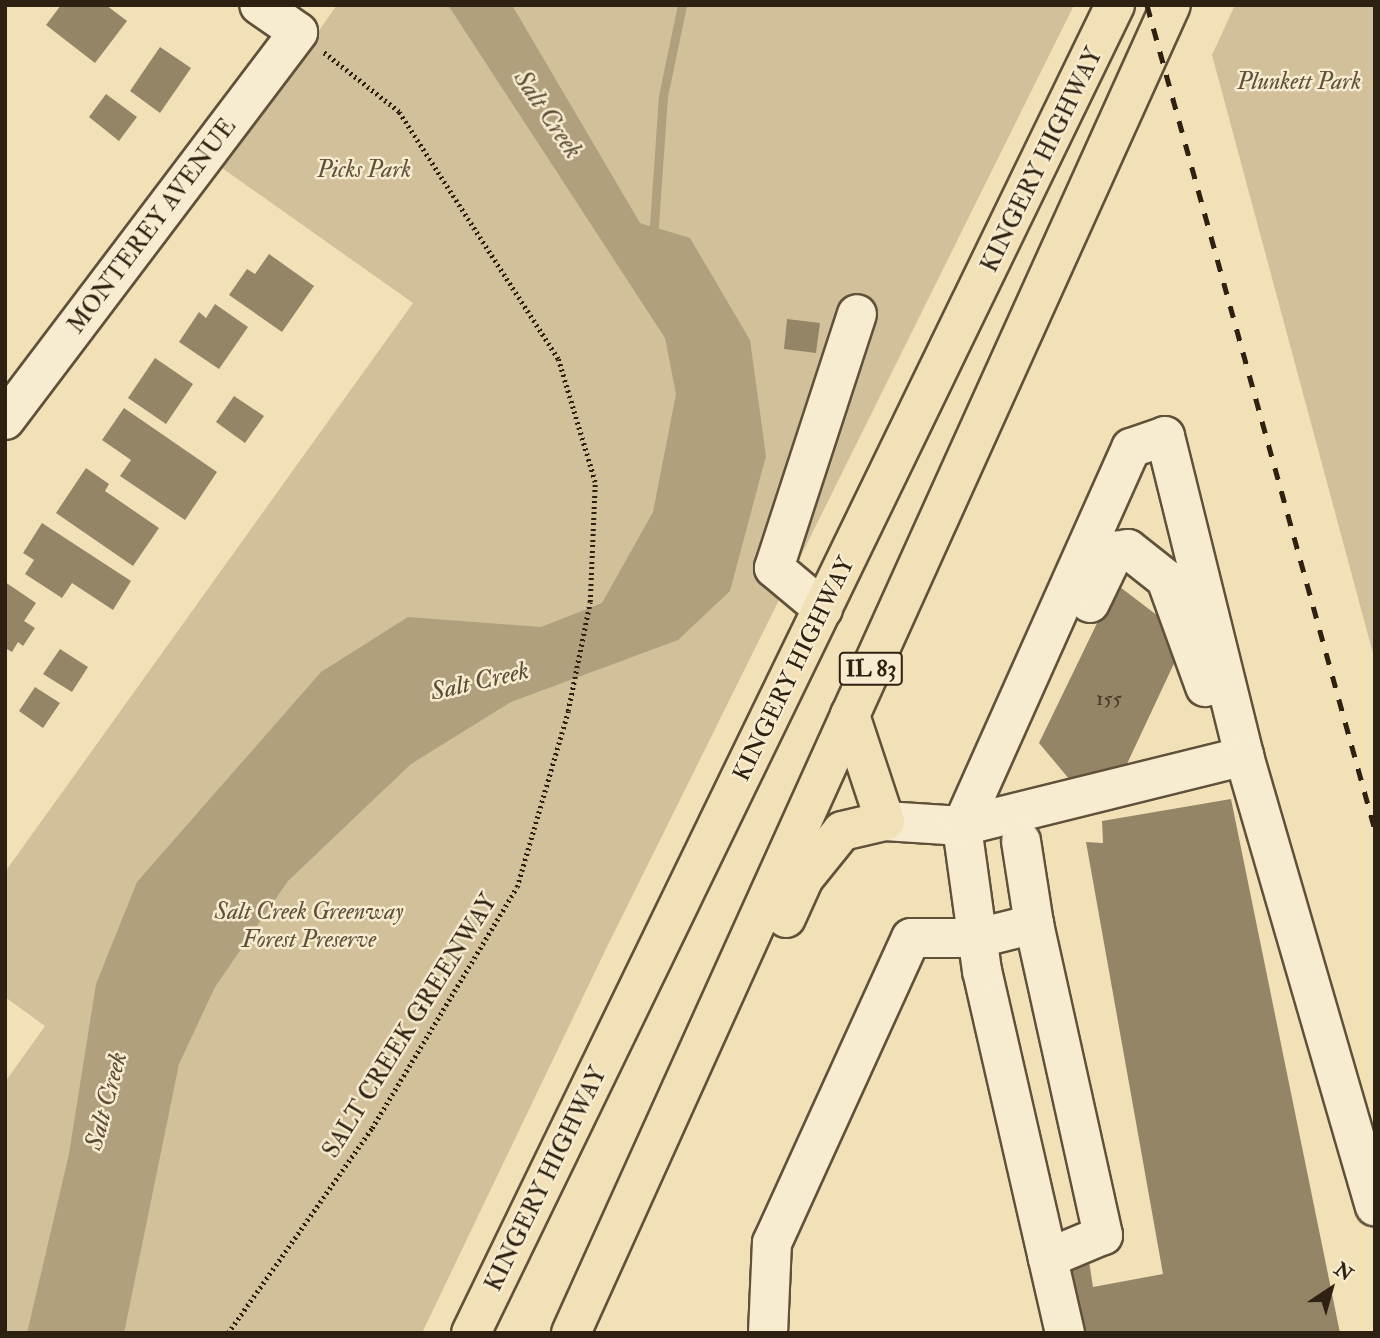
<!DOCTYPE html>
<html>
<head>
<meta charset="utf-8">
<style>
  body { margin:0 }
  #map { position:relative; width:1380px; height:1338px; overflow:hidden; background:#f2e1b6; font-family:"IM FELL Double Pica",serif }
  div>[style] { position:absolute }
  .green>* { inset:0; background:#d1c09a }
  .water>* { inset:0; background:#b0a07e }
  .stream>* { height:9px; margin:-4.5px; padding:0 4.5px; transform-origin:4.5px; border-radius:4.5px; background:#b0a07e }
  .building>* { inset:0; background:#948567 }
  .path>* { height:4.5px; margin-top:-2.25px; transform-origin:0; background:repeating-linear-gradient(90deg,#2f2111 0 2px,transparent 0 5.5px) }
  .roads { filter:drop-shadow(2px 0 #60513a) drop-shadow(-2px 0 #60513a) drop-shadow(0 2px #60513a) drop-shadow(0 -2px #60513a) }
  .minor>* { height:38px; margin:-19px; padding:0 19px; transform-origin:19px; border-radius:19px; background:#f7ecd0 }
  .highway>* { height:38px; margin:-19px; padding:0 19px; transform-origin:19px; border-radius:19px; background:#f2e1b6 }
  .rail>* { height:5px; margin-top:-2.5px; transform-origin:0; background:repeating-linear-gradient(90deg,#2f2111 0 12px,transparent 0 24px) }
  span { translate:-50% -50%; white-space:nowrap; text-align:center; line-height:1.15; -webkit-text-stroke:5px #f7ecd0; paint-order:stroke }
  .number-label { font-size:21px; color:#483a26 }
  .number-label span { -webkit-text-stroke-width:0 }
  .shield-label span { padding:2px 5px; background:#f7ecd0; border:2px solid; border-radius:5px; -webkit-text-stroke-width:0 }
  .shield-label { font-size:23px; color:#2f2111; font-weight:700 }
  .park-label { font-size:24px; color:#60513a; font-style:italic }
  .street-label { font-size:24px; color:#2f2111 }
  .water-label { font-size:26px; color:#5c4d37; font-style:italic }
  .frame { position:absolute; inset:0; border:7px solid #2f2111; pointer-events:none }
  .north { position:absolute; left:1296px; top:1254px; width:70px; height:70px; -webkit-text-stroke:5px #f7ecd0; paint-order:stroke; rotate:36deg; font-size:19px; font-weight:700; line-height:28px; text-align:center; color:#2f2111 }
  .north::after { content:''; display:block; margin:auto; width:24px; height:32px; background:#2f2111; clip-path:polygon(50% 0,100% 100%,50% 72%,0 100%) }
</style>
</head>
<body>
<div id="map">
  <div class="green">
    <div style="clip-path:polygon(337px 5px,1074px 5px,604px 953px,422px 1333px,5px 1333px,5px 1082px,45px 1026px,5px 997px,5px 872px,413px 303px,222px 168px)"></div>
    <div style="clip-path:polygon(1235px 5px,1375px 5px,1375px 661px,1212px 55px)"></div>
  </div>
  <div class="water">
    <div style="clip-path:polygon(448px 5px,512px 5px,640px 223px,690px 238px,750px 340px,766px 456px,730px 591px,678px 640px,511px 702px,411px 764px,288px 881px,215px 987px,179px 1064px,124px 1333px,27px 1333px,69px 1154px,96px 984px,137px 882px,321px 672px,408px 617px,541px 627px,602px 603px,653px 512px,676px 394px,665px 338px)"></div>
  </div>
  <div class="stream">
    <div style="left:653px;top:239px;width:143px;rotate:-86deg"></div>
    <div style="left:663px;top:96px;width:93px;rotate:-78.2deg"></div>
  </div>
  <div class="building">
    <div style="clip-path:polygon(61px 5px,106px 5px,127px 21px,95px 63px,46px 25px)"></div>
    <div style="clip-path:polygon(160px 47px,191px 68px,160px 113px,130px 91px)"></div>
    <div style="clip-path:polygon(106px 94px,137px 117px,119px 141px,89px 117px)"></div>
    <div style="clip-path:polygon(269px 254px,314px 286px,282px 332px,229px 295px,247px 269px,255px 274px)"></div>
    <div style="clip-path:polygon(215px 304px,248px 327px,219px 369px,179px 342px,199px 312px,206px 318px)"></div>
    <div style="clip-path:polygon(787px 319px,820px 323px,816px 353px,784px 349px)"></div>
    <div style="clip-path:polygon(155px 358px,193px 384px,166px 424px,128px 398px)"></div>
    <div style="clip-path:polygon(234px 396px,264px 416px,245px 443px,216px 422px)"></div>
    <div style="clip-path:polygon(124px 408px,217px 472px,185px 520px,120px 476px,131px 460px,102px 440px)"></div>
    <div style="clip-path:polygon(86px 468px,109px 484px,105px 491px,159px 528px,133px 566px,56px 513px)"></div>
    <div style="clip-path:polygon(42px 523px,131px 581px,113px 610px,72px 583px,62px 598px,25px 574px,34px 560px,23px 553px)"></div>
    <div style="clip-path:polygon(5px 582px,36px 603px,24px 621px,35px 628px,23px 646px,18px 642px,12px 652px,5px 648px)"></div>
    <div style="clip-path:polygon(1116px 584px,1179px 632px,1169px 650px,1178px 655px,1126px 766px,1070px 780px,1039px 743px)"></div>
    <div style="clip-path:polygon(60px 649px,88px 667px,72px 692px,43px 674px)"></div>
    <div style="clip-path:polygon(35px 687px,60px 703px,43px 728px,19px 711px)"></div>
    <div style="clip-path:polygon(1231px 799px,1340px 1333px,1085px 1333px,1066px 1269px,1089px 1261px,1093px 1287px,1163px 1274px,1086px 842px,1103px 843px,1102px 821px)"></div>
  </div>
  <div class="path">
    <div style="left:228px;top:1333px;width:251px;rotate:-54.9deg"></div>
    <div style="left:372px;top:1128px;width:281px;rotate:-59deg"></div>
    <div style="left:517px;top:887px;width:183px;rotate:-73.8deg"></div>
    <div style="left:568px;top:711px;width:111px;rotate:-78.6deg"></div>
    <div style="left:590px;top:602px;width:120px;rotate:-87.6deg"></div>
    <div style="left:595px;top:482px;width:128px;rotate:-106.7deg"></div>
    <div style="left:558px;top:359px;width:294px;rotate:-122.8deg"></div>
    <div style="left:399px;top:112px;width:97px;rotate:-141.7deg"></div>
  </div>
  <div class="roads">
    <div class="minor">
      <div style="left:5px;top:420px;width:486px;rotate:-52.9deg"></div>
      <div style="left:298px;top:32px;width:47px;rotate:-145.3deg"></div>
      <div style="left:1090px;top:603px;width:58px;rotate:-64.3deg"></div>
      <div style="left:1115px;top:551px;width:13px;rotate:-9deg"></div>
      <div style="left:1128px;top:549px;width:48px;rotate:38.3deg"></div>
      <div style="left:1166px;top:579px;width:115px;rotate:70.1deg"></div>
      <div style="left:823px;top:609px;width:64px;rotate:-140.1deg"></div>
      <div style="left:774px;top:568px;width:267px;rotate:-71.9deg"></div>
      <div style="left:885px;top:821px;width:77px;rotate:3.7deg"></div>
      <div style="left:962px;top:826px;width:291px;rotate:-13.9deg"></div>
      <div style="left:1021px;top:841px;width:84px;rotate:81.1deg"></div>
      <div style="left:768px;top:1333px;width:90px;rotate:-87.5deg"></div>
      <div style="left:772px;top:1243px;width:335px;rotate:-65.5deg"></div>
      <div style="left:911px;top:938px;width:67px"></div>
      <div style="left:978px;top:938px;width:58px;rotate:-14deg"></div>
      <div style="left:1034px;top:924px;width:319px;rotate:77.5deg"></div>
      <div style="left:1103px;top:1235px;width:60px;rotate:157.3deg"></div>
      <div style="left:1065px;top:1333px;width:371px;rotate:-102.9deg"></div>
      <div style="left:982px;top:971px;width:146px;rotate:-97.9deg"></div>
      <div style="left:962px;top:826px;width:414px;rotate:-65.9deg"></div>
      <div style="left:1131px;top:448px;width:36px;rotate:-19deg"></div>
      <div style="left:1165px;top:436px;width:330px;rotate:76.1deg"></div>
      <div style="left:1244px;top:756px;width:469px;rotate:73.8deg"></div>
    </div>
    <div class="highway">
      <div style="left:786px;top:918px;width:44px;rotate:-65.8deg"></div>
      <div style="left:804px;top:878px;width:60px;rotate:-51deg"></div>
      <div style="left:842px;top:831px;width:44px;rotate:-13.1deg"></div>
      <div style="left:885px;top:821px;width:112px;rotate:-108.3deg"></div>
      <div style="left:471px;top:1333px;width:1476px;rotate:-64.13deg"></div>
      <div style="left:571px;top:1333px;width:1457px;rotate:-65.69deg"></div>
    </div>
  </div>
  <div class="rail">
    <div style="left:1147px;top:5px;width:856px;rotate:74.55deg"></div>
  </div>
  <div class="number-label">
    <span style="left:1109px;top:699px">155</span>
  </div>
  <div class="shield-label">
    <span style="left:871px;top:669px">IL 83</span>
  </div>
  <div class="park-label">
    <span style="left:1299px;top:82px">Plunkett Park</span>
    <span style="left:364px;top:170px">Picks Park</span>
    <span style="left:309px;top:926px">Salt Creek Greenway<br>Forest Preserve</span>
  </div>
  <div class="street-label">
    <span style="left:1042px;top:160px;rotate:-64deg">KINGERY HIGHWAY</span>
    <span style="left:152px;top:226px;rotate:-53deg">MONTEREY AVENUE</span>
    <span style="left:794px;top:669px;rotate:-64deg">KINGERY HIGHWAY</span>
    <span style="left:410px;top:1026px;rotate:-58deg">SALT CREEK GREENWAY</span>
    <span style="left:546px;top:1179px;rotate:-64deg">KINGERY HIGHWAY</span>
  </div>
  <div class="water-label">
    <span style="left:547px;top:115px;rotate:56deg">Salt Creek</span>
    <span style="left:480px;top:682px;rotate:-13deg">Salt Creek</span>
    <span style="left:107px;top:1101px;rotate:-75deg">Salt Creek</span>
  </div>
  <div class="frame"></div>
  <div class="north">N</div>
</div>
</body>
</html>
